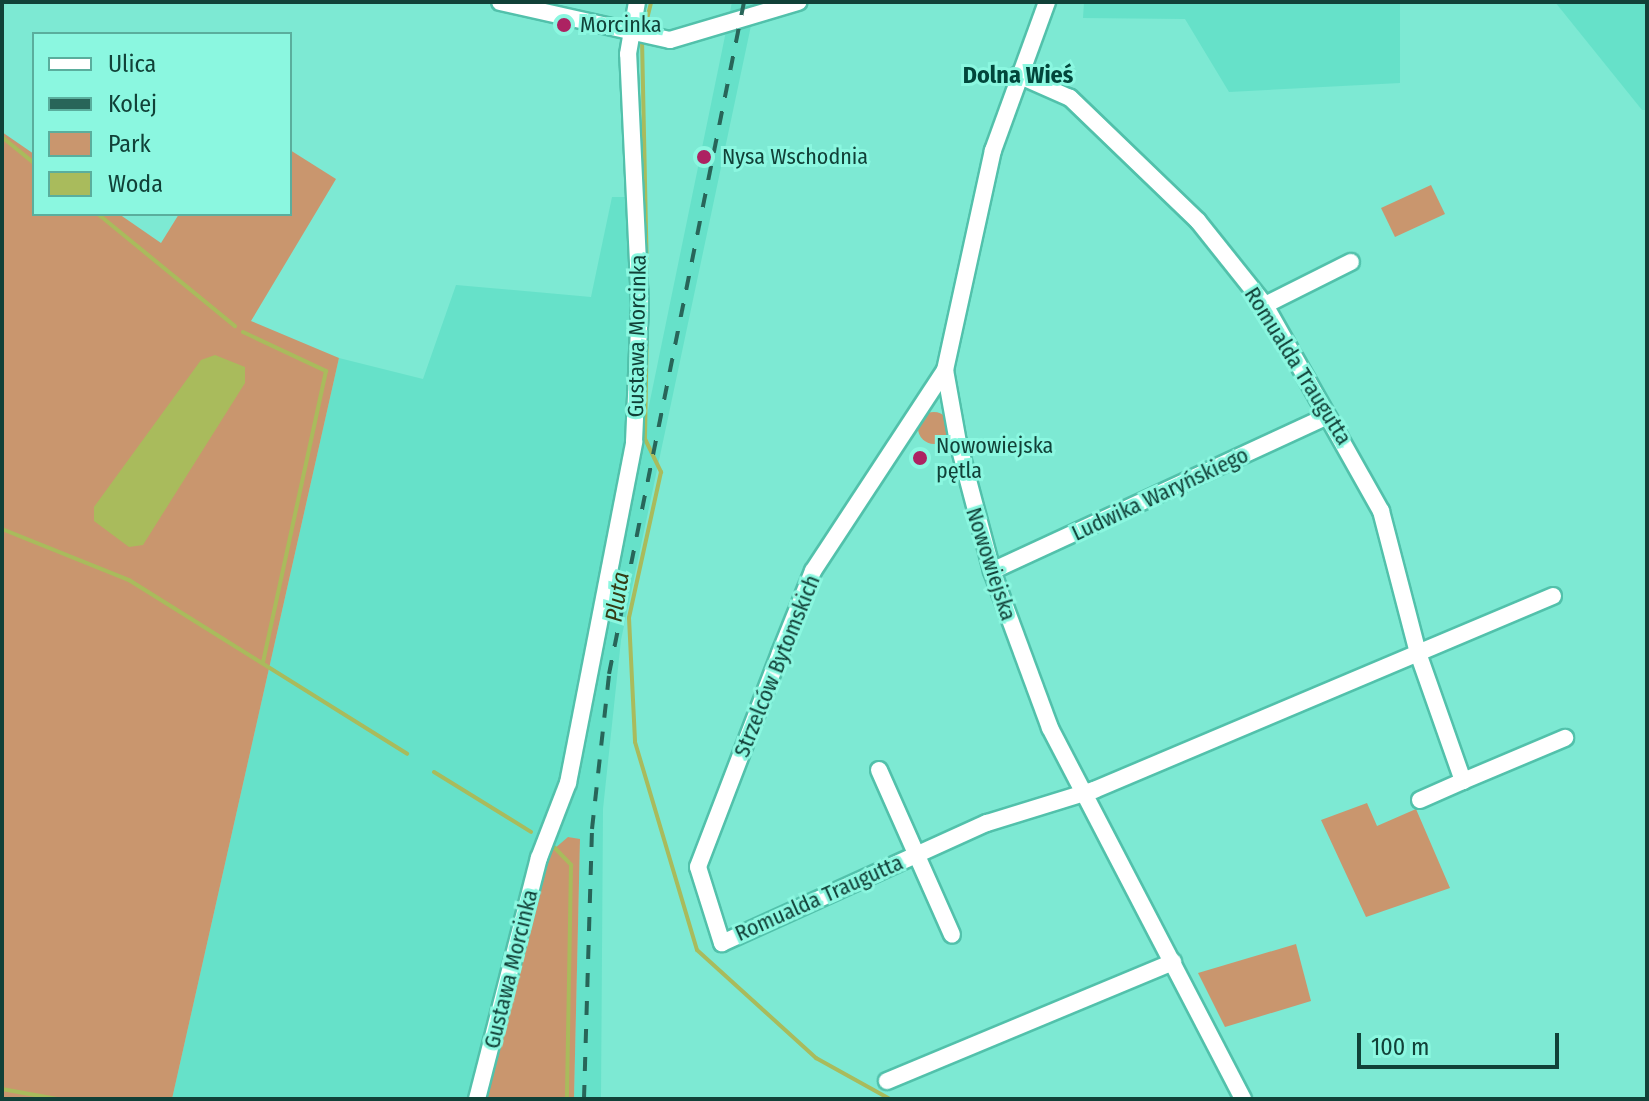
<!DOCTYPE html>
<html>
<head>
<meta charset="utf-8">
<style>
  body { margin:0 }
  #map { position:relative; width:1649px; height:1101px; overflow:hidden; background:#7de9d3; font-family:"Fira Sans Condensed",sans-serif }
  div>[style] { position:absolute }
  .built>* { inset:0; background:#66e1c9 }
  .green>* { inset:0; background:#c9966e }
  .round { border-radius:50% }
  .water>* { inset:0; background:#a9bb5c }
  .stream>* { height:4px; margin:-2px; padding:0 2px; transform-origin:2px; border-radius:2px; background:#a9bb5c }
  .roads { filter:drop-shadow(2px 0 #52c1ab) drop-shadow(-2px 0 #52c1ab) drop-shadow(0 2px #52c1ab) drop-shadow(0 -2px #52c1ab) }
  .minor>* { height:16px; margin:-8px; padding:0 8px; transform-origin:8px; border-radius:8px; background:#fff }
  .rail>* { height:4px; margin-top:-2px; transform-origin:0; background:repeating-linear-gradient(90deg,#286559 0 14px,transparent 0 28px) }
  .dots>* { width:22px; height:22px; translate:-50% -50%; box-sizing:border-box; border:4px solid #8bf7e0; border-radius:50% }
  span { translate:-50% -50%; white-space:nowrap; text-align:center; line-height:1.15; -webkit-text-stroke:6px #8bf7e0; paint-order:stroke }
  .poi-label { font-size:22px; color:#114138 }
  .left { translate:0 -50%; text-align:left }
  .street-label { font-size:22px; color:#114138 }
  .neighbourhood-label { font-size:24px; color:#02463b; font-weight:700 }
  .water-label { font-size:24px; color:#353c14; font-style:italic }
  .frame { position:absolute; inset:0; border:4px solid #114138; pointer-events:none }
  .legend { position:absolute; left:32px; top:32px; width:260px; height:184px; box-sizing:border-box; background:#8bf7e0; border:2px solid #5aae9d; margin:0; padding:10px 14px; list-style:none; font-size:24px; color:#114138 }
  .legend li { display:flex; align-items:center; gap:16px; height:40px }
  .legend b { width:40px; border:2px solid #5aae9d }
  .scale { position:absolute; left:1357px; top:1033px; width:202px; height:36px; box-sizing:border-box; border:4px solid #114138; border-top:0; padding-left:10px; font-size:24px; line-height:28px; white-space:nowrap; color:#114138; -webkit-text-stroke:6px #8bf7e0; paint-order:stroke }
</style>
</head>
<body>
<div id="map">
  <div class="built">
    <div style="clip-path:polygon(732px 2px,756px 2px,621px 640px,603px 809px,601px 1099px,574px 1099px,580px 840px,568px 837px,484px 1099px,172px 1099px,339px 358px,423px 379px,456px 285px,591px 297px,612px 197px,628px 197px,638px 459px)"></div>
    <div style="clip-path:polygon(1084px 2px,1400px 2px,1400px 83px,1229px 92px,1185px 19px,1083px 18px)"></div>
    <div style="clip-path:polygon(1555px 2px,1647px 2px,1647px 110px,1642px 110px)"></div>
  </div>
  <div class="green">
    <div style="clip-path:polygon(2px 132px,34px 154px,34px 214px,119px 214px,161px 243px,179px 214px,290px 214px,290px 150px,336px 179px,251px 321px,339px 358px,172px 1099px,2px 1099px)"></div>
    <div style="clip-path:polygon(1431px 185px,1445px 214px,1395px 237px,1381px 208px)"></div>
    <div class="round" style="left:918px;top:412px;width:32px;height:32px"></div>
    <div style="clip-path:polygon(1367px 803px,1377px 826px,1416px 809px,1450px 888px,1366px 917px,1321px 820px)"></div>
    <div style="clip-path:polygon(568px 837px,580px 839px,574px 1099px,484px 1099px,547px 855px)"></div>
    <div style="clip-path:polygon(1296px 944px,1311px 1001px,1225px 1027px,1198px 973px)"></div>
  </div>
  <div class="water">
    <div style="clip-path:polygon(215px 355px,245px 367px,245px 383px,143px 545px,129px 547px,94px 521px,94px 507px,201px 360px)"></div>
  </div>
  <div class="stream">
    <div style="left:644px;top:31px;width:30px;rotate:-76deg"></div>
    <div style="left:642px;top:39px;width:239px;rotate:88.8deg"></div>
    <div style="left:2px;top:137px;width:41px;rotate:39.1deg"></div>
    <div style="left:98px;top:214px;width:177px;rotate:39.3deg"></div>
    <div style="left:647px;top:323px;width:116px;rotate:91deg"></div>
    <div style="left:645px;top:439px;width:37px;rotate:64deg"></div>
    <div style="left:661px;top:472px;width:149px;rotate:102.4deg"></div>
    <div style="left:629px;top:618px;width:124px;rotate:87.2deg"></div>
    <div style="left:635px;top:742px;width:217px;rotate:73.4deg"></div>
    <div style="left:697px;top:950px;width:161px;rotate:42.2deg"></div>
    <div style="left:816px;top:1058px;width:85px;rotate:29deg"></div>
    <div style="left:243px;top:332px;width:92px;rotate:25.2deg"></div>
    <div style="left:326px;top:371px;width:298px;rotate:102.2deg"></div>
    <div style="left:2px;top:529px;width:137px;rotate:21.9deg"></div>
    <div style="left:129px;top:580px;width:328px;rotate:32deg"></div>
    <div style="left:434px;top:772px;width:114px;rotate:31.7deg"></div>
    <div style="left:552px;top:845px;width:28px;rotate:46deg"></div>
    <div style="left:571px;top:865px;width:234px;rotate:91deg"></div>
    <div style="left:2px;top:1089px;width:56px;rotate:10.3deg"></div>
  </div>
  <div class="roads">
    <div class="minor">
      <div style="left:500px;top:2px;width:174px;rotate:12.6deg"></div>
      <div style="left:670px;top:40px;width:134px;rotate:-16.5deg"></div>
      <div style="left:1047px;top:2px;width:158px;rotate:110deg"></div>
      <div style="left:993px;top:150px;width:225px;rotate:102.3deg"></div>
      <div style="left:945px;top:370px;width:73px;rotate:79.8deg"></div>
      <div style="left:958px;top:442px;width:133px;rotate:75.2deg"></div>
      <div style="left:992px;top:571px;width:167px;rotate:69.7deg"></div>
      <div style="left:1050px;top:728px;width:418px;rotate:62.5deg"></div>
      <div style="left:1265px;top:305px;width:96px;rotate:-26.6deg"></div>
      <div style="left:945px;top:370px;width:240px;rotate:123.3deg"></div>
      <div style="left:813px;top:571px;width:88px;rotate:111.9deg"></div>
      <div style="left:780px;top:653px;width:229px;rotate:111deg"></div>
      <div style="left:698px;top:867px;width:80px;rotate:72.5deg"></div>
      <div style="left:722px;top:943px;width:291px;rotate:-24.4deg"></div>
      <div style="left:987px;top:823px;width:112px;rotate:-17.1deg"></div>
      <div style="left:1094px;top:790px;width:352px;rotate:-22.9deg"></div>
      <div style="left:1418px;top:653px;width:147px;rotate:-104.6deg"></div>
      <div style="left:1381px;top:511px;width:236px;rotate:-119.4deg"></div>
      <div style="left:1265px;top:305px;width:107px;rotate:-128.6deg"></div>
      <div style="left:1198px;top:221px;width:178px;rotate:-136.1deg"></div>
      <div style="left:1070px;top:98px;width:57px;rotate:-156.1deg"></div>
      <div style="left:992px;top:571px;width:369px;rotate:-24.8deg"></div>
      <div style="left:1553px;top:596px;width:147px;rotate:157.1deg"></div>
      <div style="left:1418px;top:653px;width:136px;rotate:70.6deg"></div>
      <div style="left:1463px;top:781px;width:111px;rotate:-22.9deg"></div>
      <div style="left:879px;top:770px;width:180px;rotate:66.1deg"></div>
      <div style="left:1420px;top:800px;width:47px;rotate:-23.8deg"></div>
      <div style="left:887px;top:1081px;width:310px;rotate:-22.6deg"></div>
      <div style="left:477px;top:1099px;width:249px;rotate:-75.6deg"></div>
      <div style="left:539px;top:858px;width:80px;rotate:-68.9deg"></div>
      <div style="left:568px;top:783px;width:347px;rotate:-79deg"></div>
      <div style="left:634px;top:442px;width:137px;rotate:-87.5deg"></div>
      <div style="left:640px;top:305px;width:251px;rotate:-92.7deg"></div>
      <div style="left:628px;top:54px;width:53px;rotate:-80.2deg"></div>
    </div>
  </div>
  <div class="rail">
    <div style="left:584px;top:1099px;width:270px;rotate:-88.3deg"></div>
    <div style="left:592px;top:829px;width:156px;rotate:-83.7deg"></div>
    <div style="left:609px;top:674px;width:685px;rotate:-78.64deg"></div>
  </div>
  <div class="dots">
    <div style="left:564px;top:25px;background:#ad2262"></div>
    <div style="left:704px;top:157px;background:#ad2262"></div>
    <div style="left:920px;top:458px;background:#ad2262"></div>
  </div>
  <div class="poi-label">
    <span class="left" style="left:580px;top:25px">Morcinka</span>
    <span class="left" style="left:722px;top:157px">Nysa Wschodnia</span>
    <span class="left" style="left:936px;top:458px">Nowowiejska<br>pętla</span>
  </div>
  <div class="street-label">
    <span style="left:637px;top:336px;rotate:-89deg">Gustawa Morcinka</span>
    <span style="left:1298px;top:366px;rotate:58deg">Romualda Traugutta</span>
    <span style="left:1160px;top:494px;rotate:-25deg">Ludwika Waryńskiego</span>
    <span style="left:991px;top:564px;rotate:72deg">Nowowiejska</span>
    <span style="left:777px;top:666px;rotate:-68deg">Strzelców Bytomskich</span>
    <span style="left:819px;top:898px;rotate:-24deg">Romualda Traugutta</span>
    <span style="left:511px;top:969px;rotate:-76deg">Gustawa Morcinka</span>
  </div>
  <div class="neighbourhood-label">
    <span style="left:1018px;top:76px">Dolna Wieś</span>
  </div>
  <div class="water-label">
    <span style="left:618px;top:597px;rotate:-81deg">Pluta</span>
  </div>
  <div class="frame"></div>
  <ul class="legend">
  <li><b style="height:10px;background:#fff"></b>Ulica</li>
  <li><b style="height:10px;background:#286559"></b>Kolej</li>
  <li><b style="height:22px;background:#c9966e"></b>Park</li>
  <li><b style="height:22px;background:#a9bb5c"></b>Woda</li>
  </ul>
  <div class="scale">100 m</div>
</div>
</body>
</html>
